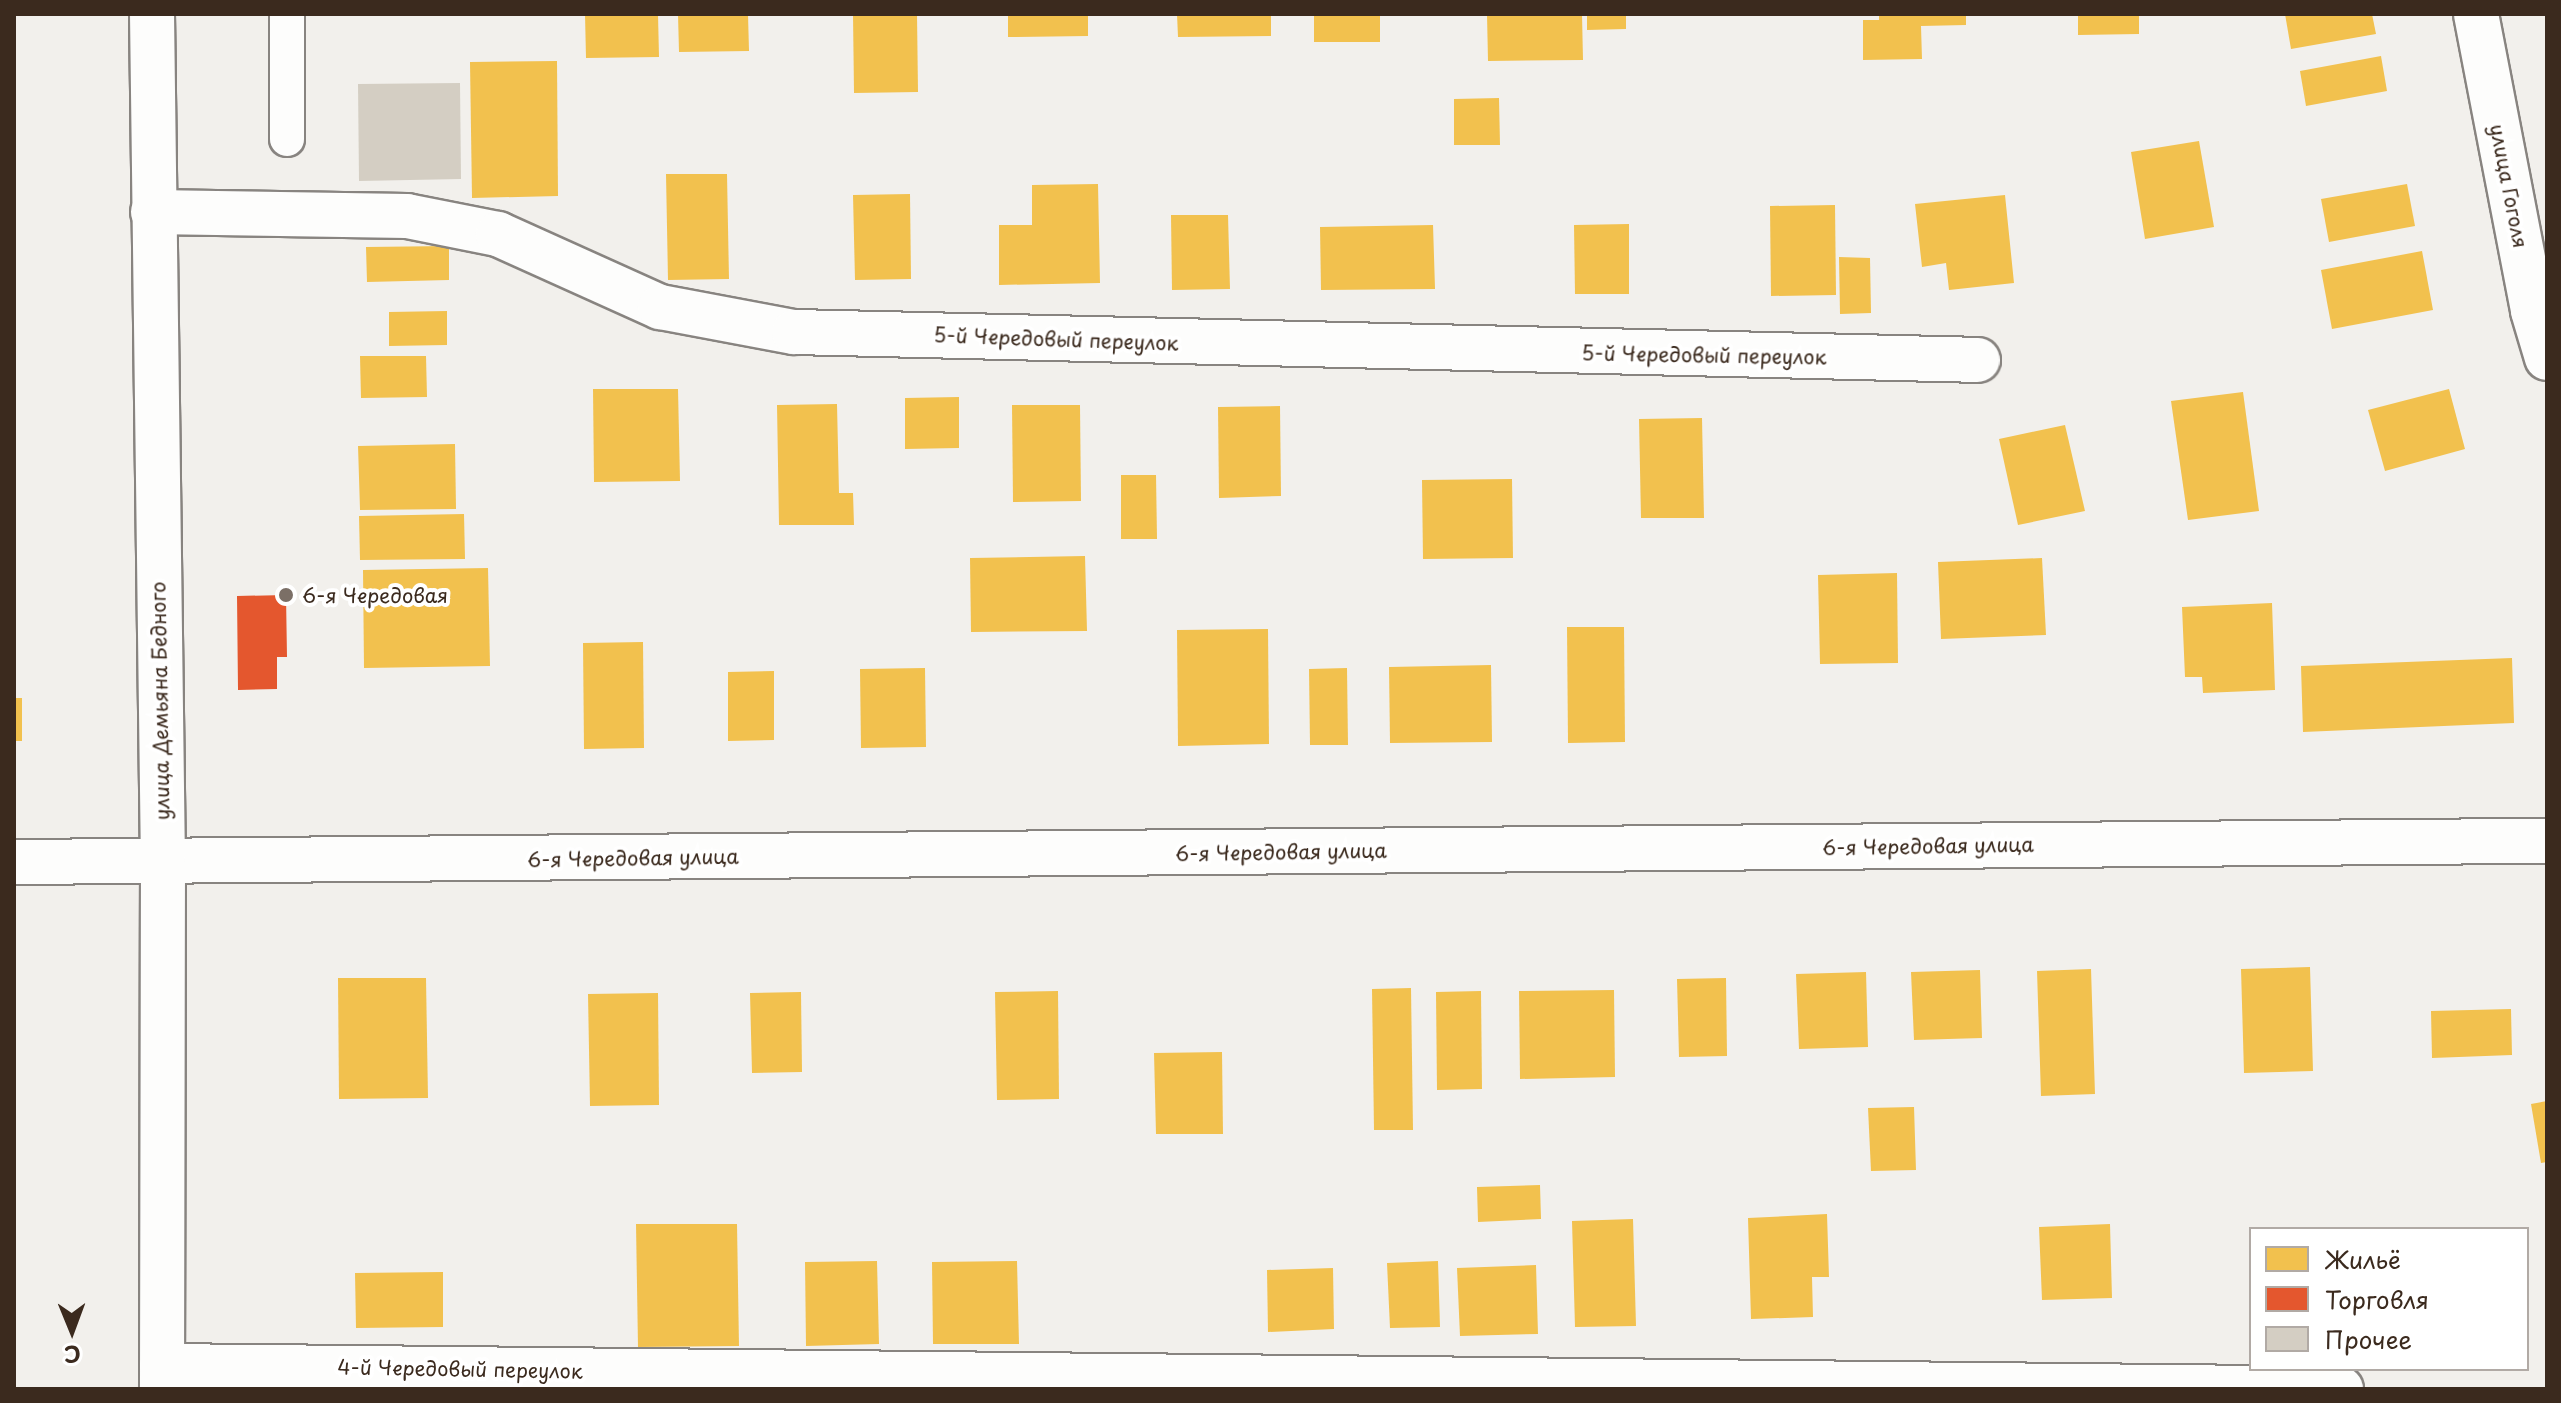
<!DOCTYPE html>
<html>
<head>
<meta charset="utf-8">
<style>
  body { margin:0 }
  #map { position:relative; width:2561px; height:1403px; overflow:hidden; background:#f2f0ec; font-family:"Playpen Sans",sans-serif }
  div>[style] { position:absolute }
  .homes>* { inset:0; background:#f2c14e }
  .shops>* { inset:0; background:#e4572e }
  .building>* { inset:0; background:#d4cec3 }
  .roads { filter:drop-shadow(2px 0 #888480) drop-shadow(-2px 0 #888480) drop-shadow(0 2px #888480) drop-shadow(0 -2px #888480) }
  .service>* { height:34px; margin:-17px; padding:0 17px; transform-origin:17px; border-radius:17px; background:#fdfdfc }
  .minor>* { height:44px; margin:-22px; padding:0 22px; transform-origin:22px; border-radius:22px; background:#fdfdfc }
  .secondary>* { height:44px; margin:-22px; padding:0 22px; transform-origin:22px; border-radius:22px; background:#fdfdfc }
  .dots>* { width:22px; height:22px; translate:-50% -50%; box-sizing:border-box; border:4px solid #fff; border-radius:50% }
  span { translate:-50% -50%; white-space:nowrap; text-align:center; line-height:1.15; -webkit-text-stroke:8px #fff; paint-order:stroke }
  .street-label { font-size:20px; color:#3b2a1e }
  .poi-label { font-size:20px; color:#3b2a1e }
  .left { translate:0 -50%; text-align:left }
  .frame { position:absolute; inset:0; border:16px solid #3b2a1e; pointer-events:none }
  .legend { position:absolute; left:2249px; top:1227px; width:280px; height:144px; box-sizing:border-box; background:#fff; border:2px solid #b1aaa5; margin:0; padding:10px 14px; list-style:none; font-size:24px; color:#3b2a1e }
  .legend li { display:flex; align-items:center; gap:16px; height:40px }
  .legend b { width:40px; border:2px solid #b1aaa5 }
  .north { position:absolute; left:32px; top:1291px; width:80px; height:80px; -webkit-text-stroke:6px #fff; paint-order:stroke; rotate:179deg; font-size:22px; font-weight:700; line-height:32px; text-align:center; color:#3b2a1e }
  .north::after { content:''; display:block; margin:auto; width:28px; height:36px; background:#3b2a1e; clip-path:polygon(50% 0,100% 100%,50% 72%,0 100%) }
</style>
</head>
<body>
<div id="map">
  <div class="homes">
    <div style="clip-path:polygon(585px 14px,658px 14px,659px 57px,586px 58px)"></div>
    <div style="clip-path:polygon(678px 14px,748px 14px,749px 51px,679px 52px)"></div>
    <div style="clip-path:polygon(853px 14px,917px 14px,918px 92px,854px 93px)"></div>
    <div style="clip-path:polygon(1008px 14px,1088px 14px,1088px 36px,1008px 37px)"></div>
    <div style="clip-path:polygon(1177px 14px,1271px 14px,1271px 36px,1178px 37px)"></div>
    <div style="clip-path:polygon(1314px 14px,1380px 14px,1380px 42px,1314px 42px)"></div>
    <div style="clip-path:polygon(1487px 14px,1582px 14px,1583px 60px,1488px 61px)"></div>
    <div style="clip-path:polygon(1587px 14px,1626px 14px,1626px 29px,1587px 30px)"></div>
    <div style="clip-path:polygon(1879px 14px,1966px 14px,1966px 25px,1921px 26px,1922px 59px,1863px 60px,1863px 20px,1879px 20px)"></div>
    <div style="clip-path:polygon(2078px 14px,2139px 14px,2139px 34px,2078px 35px)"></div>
    <div style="clip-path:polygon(2285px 14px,2372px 14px,2376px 34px,2291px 49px)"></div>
    <div style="clip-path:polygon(2381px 56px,2387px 91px,2306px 106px,2300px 71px)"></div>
    <div style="clip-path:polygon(557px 61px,558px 196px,472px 198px,470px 62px)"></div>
    <div style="clip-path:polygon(1499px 98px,1500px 145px,1454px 145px,1454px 99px)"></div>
    <div style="clip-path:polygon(2199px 141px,2214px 227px,2145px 239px,2131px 152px)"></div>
    <div style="clip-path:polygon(666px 174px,727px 174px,729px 279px,668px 280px)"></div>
    <div style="clip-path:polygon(1098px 184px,1100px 283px,999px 285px,999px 225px,1032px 225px,1032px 185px)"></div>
    <div style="clip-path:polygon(2407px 184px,2415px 226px,2329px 242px,2321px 199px)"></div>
    <div style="clip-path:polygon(910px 194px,911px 279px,855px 280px,853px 195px)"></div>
    <div style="clip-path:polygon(2005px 195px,2014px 283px,1949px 290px,1946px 263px,1922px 267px,1915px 204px)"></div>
    <div style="clip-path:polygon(1835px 205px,1836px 295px,1771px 296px,1770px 206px)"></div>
    <div style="clip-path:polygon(1171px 215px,1228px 215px,1230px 289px,1172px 290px)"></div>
    <div style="clip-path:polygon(1629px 224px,1629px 294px,1575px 294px,1574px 225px)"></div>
    <div style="clip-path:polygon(1433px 225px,1435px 289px,1321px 290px,1320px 227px)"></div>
    <div style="clip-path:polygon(449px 246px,449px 280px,367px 282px,366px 247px)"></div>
    <div style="clip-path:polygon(2422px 251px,2433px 310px,2332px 329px,2321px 270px)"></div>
    <div style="clip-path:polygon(1839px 257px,1870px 258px,1871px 313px,1840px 314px)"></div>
    <div style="clip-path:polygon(447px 311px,447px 345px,389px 346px,389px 312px)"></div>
    <div style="clip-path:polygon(360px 356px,426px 356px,427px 397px,361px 398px)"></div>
    <div style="clip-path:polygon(593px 389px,678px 389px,680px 481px,594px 482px)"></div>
    <div style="clip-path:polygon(2449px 389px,2465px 449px,2385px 471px,2368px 410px)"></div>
    <div style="clip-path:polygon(2243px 392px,2259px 511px,2188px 520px,2171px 401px)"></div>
    <div style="clip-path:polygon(959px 397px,959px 448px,905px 449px,905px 398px)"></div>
    <div style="clip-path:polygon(837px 404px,839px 493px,853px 493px,854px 525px,779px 525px,777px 405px)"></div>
    <div style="clip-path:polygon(1012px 405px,1080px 405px,1081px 501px,1013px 502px)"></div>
    <div style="clip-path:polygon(1280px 406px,1281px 496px,1219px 498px,1218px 407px)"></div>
    <div style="clip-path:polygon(1702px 418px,1704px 518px,1641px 518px,1639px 419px)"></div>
    <div style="clip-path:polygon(2065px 425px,2085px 511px,2018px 525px,1999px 439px)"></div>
    <div style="clip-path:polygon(455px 444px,456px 509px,360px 510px,358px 446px)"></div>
    <div style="clip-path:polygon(1121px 475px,1156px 475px,1157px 539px,1121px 539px)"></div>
    <div style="clip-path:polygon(1512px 479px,1513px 558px,1423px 559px,1422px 480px)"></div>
    <div style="clip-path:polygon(464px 514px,465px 559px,360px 560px,359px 516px)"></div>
    <div style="clip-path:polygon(1085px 556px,1087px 631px,971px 632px,970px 558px)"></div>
    <div style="clip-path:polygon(2042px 558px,2046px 635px,1941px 639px,1938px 562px)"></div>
    <div style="clip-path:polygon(488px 568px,490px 666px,364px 668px,363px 570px)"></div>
    <div style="clip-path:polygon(1897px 573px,1898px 663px,1820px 664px,1818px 575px)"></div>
    <div style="clip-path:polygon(2272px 603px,2275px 690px,2203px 693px,2202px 677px,2185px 677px,2182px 607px)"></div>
    <div style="clip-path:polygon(1567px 627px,1624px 627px,1625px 742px,1568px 743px)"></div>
    <div style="clip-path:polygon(1268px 629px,1269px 744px,1178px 746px,1177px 630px)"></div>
    <div style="clip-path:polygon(643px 642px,644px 748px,584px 749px,583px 643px)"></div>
    <div style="clip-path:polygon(2512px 658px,2514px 723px,2303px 732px,2301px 666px)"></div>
    <div style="clip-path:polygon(1491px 665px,1492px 742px,1390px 743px,1389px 667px)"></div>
    <div style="clip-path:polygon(925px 668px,926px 747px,861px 748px,860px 669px)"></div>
    <div style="clip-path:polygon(1347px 668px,1348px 745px,1310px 745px,1309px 669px)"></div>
    <div style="clip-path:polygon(774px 671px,774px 740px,728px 741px,728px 672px)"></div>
    <div style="clip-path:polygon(14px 698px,22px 698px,22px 741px,14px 741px)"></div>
    <div style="clip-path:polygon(2310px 967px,2313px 1071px,2244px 1073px,2241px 969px)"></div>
    <div style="clip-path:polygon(2091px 969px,2095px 1094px,2041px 1096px,2037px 971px)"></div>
    <div style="clip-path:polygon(1980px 970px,1982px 1038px,1914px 1040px,1911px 972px)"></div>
    <div style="clip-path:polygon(1866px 972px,1868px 1047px,1799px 1049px,1796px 974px)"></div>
    <div style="clip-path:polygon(338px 978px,426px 978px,428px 1098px,339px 1099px)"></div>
    <div style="clip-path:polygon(1726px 978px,1727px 1056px,1679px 1057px,1677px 979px)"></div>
    <div style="clip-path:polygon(1411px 988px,1413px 1130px,1374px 1130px,1372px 989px)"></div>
    <div style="clip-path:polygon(1614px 990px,1615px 1077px,1520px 1079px,1519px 991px)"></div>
    <div style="clip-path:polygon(1058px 991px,1059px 1099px,997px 1100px,995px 992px)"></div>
    <div style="clip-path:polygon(1481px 991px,1482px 1089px,1437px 1090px,1436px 992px)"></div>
    <div style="clip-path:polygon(801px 992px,802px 1072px,752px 1073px,750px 993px)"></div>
    <div style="clip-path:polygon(658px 993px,659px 1105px,590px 1106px,588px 994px)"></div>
    <div style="clip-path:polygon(2511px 1009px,2512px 1055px,2432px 1058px,2431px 1011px)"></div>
    <div style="clip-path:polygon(1222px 1052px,1223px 1134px,1156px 1134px,1154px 1053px)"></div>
    <div style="clip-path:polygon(2547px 1101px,2547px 1162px,2541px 1163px,2531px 1104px)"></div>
    <div style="clip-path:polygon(1914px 1107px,1916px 1170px,1871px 1171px,1868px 1108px)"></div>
    <div style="clip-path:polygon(1540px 1185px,1541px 1219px,1478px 1222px,1477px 1187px)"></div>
    <div style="clip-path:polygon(1827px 1214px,1829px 1277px,1812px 1277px,1813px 1317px,1751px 1319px,1748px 1218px)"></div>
    <div style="clip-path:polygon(1633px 1219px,1636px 1326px,1575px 1327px,1572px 1221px)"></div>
    <div style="clip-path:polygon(636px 1224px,737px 1224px,739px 1346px,638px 1347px)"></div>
    <div style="clip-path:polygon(2110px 1224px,2112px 1298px,2042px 1300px,2039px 1227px)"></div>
    <div style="clip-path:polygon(877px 1261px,879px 1344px,806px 1346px,805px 1262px)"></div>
    <div style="clip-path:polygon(1017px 1261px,1019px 1344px,933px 1344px,932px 1262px)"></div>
    <div style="clip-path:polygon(1438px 1261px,1440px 1327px,1390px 1328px,1387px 1263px)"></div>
    <div style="clip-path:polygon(1536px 1265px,1538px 1334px,1460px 1336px,1457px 1268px)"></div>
    <div style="clip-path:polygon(1333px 1268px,1334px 1329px,1268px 1332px,1267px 1270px)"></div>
    <div style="clip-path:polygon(443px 1272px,443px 1327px,356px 1328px,355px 1273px)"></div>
  </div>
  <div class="shops">
    <div style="clip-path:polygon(286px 595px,287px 657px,277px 657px,277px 689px,238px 690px,237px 596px)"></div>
  </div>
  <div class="building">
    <div style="clip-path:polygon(460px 83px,461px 179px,359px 181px,358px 84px)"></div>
  </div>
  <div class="roads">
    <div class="service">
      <div style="left:287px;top:14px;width:125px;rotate:90deg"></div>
    </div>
    <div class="minor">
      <div style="left:2476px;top:14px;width:302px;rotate:79.1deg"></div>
      <div style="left:2533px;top:311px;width:49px;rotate:73.4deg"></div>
      <div style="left:153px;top:212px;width:254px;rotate:0.9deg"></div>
      <div style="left:407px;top:216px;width:93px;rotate:11.2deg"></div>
      <div style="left:498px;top:234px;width:178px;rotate:24.3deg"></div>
      <div style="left:660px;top:307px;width:136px;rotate:10.6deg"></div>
      <div style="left:794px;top:332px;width:1184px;rotate:1.35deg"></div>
      <div style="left:14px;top:862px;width:2533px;rotate:-0.48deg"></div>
      <div style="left:162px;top:1366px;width:2179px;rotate:0.6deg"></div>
    </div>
    <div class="secondary">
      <div style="left:152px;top:14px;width:849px;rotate:89.26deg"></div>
      <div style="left:163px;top:863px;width:526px;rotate:90.11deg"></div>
    </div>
  </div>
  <div class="dots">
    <div style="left:286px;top:595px;background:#7b6f66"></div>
  </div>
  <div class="street-label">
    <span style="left:2509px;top:186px;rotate:79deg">улица Гоголя</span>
    <span style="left:1056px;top:339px;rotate:2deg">5-й Чередовый переулок</span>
    <span style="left:1704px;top:355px;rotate:1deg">5-й Чередовый переулок</span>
    <span style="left:160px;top:701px;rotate:-91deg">улица Демьяна Бедного</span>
    <span style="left:1928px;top:846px;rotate:-1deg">6-я Чередовая улица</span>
    <span style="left:1281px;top:852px;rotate:-1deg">6-я Чередовая улица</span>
    <span style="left:633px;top:858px;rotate:-1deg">6-я Чередовая улица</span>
    <span style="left:460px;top:1369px;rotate:1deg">4-й Чередовый переулок</span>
  </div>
  <div class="poi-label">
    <span class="left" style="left:302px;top:595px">6-я Чередовая</span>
  </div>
  <div class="frame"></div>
  <ul class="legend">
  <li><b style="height:22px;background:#f2c14e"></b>Жильё</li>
  <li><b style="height:22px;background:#e4572e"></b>Торговля</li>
  <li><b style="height:22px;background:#d4cec3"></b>Прочее</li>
  </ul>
  <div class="north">С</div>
</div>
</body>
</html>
